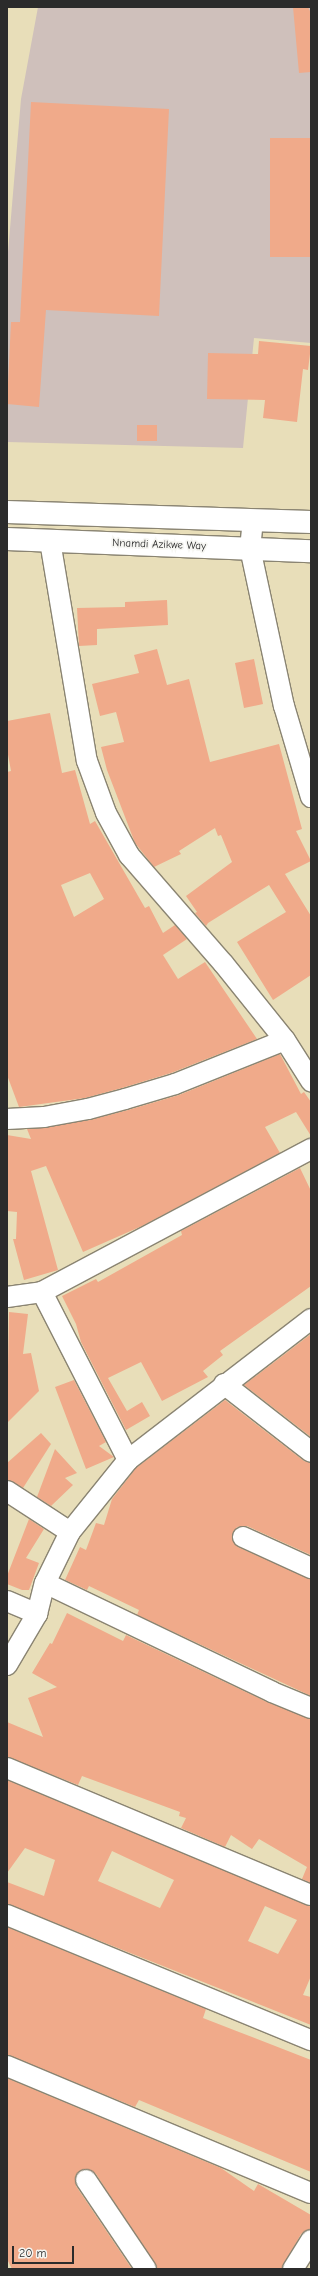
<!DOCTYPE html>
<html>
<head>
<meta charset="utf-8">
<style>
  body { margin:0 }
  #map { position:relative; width:318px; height:2276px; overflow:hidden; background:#e8deb9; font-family:"Comic Neue",sans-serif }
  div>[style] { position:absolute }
  .industrial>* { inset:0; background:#cfc0bb }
  .building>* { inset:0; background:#f0aa8a }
  .roads { filter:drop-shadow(1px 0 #8a8472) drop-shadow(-1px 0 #8a8472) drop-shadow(0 1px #8a8472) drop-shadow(0 -1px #8a8472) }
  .minor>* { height:20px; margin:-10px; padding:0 10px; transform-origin:10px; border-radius:10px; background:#fff }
  .highway>* { height:22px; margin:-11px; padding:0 11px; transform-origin:11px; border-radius:11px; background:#fff }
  span { translate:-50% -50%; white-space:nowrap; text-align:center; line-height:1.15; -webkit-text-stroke:3.5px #f6f6f2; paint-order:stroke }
  .street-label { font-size:11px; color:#2b2b2b }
  .frame { position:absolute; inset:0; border:8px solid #2b2b2b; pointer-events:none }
  .scale { position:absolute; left:12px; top:2246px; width:62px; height:18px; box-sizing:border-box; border:2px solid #2b2b2b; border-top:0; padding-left:5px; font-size:12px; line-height:14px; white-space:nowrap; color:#2b2b2b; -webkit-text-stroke:3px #f6f6f2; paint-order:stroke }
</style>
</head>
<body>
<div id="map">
  <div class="industrial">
    <div style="clip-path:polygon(38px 7px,311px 7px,311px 343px,254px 338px,243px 448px,7px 442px,7px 264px,21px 99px)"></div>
  </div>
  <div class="building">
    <div style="clip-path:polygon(293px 7px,308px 7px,311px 13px,311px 72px,299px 73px)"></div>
    <div style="clip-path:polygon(31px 102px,169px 109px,159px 316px,46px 310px,39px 407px,7px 404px,11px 322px,20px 322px)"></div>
    <div style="clip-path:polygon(270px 138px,311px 138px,311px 257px,270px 257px)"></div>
    <div style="clip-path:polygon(259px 341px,311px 346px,308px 370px,303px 369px,297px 422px,263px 418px,265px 400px,207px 399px,208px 353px,258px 354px)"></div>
    <div style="clip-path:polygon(137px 425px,157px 425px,157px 441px,137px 441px)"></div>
    <div style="clip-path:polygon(167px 600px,168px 625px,97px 629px,97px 645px,79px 646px,77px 608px,125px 607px,125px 602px)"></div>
    <div style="clip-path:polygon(157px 649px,167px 685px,189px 679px,210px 762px,279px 744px,302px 829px,296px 831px,311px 861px,285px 874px,311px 916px,311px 975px,273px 1000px,237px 942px,286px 912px,269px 885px,208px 923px,206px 926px,195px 913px,197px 912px,186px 896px,232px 862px,221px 835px,218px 836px,215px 828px,179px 851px,181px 854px,154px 867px,135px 843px,107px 770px,101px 747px,124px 742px,116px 712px,100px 716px,92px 684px,139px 673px,134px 655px)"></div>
    <div style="clip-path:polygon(254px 659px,263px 704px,244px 708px,235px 663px)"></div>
    <div style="clip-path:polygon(evenodd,50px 713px,62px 773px,75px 770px,90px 824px,95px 821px,145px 908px,149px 906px,163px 933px,175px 925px,187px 939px,163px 955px,178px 979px,205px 962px,257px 1039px,171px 1073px,122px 1088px,85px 1098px,19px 1107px,7px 1075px,7px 772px,11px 771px,7px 749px,7px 721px,50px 713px,90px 873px,104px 899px,74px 917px,61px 885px,90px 873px)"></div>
    <div style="clip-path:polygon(280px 1054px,301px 1094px,304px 1092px,311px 1102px,311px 1136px,296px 1112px,265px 1127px,280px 1153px,142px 1226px,83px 1252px,46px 1166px,31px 1171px,58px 1270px,24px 1280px,13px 1239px,16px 1239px,17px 1212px,7px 1211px,7px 1135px,31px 1139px,27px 1129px,90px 1120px,128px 1110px,179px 1095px)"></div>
    <div style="clip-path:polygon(300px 1168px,311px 1191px,311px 1286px,220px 1351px,223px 1355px,203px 1371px,208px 1377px,162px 1401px,141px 1362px,108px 1378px,127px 1411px,142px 1402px,150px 1416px,126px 1430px,81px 1342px,76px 1324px,62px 1296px,96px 1279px,98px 1282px,182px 1235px,181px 1231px)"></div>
    <div style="clip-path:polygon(9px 1312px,28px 1314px,23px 1354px,31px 1353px,39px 1391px,7px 1423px)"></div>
    <div style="clip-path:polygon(311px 1334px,311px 1437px,244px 1385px)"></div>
    <div style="clip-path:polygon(74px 1380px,106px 1442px,99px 1446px,114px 1457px,86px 1469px,55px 1387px)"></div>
    <div style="clip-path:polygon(225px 1400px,304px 1461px,311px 1463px,311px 1555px,247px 1526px,237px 1527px,232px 1538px,238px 1547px,311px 1579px,311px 1696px,137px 1615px,139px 1610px,89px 1586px,87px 1590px,65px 1580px,80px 1547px,86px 1550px,96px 1523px,104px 1525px,112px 1499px,136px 1468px)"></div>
    <div style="clip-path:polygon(41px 1433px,51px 1444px,23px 1488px,7px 1480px,7px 1463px)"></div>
    <div style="clip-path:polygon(55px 1449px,77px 1473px,65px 1478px,73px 1485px,51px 1506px,37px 1497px)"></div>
    <div style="clip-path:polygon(29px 1519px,44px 1529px,26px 1558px,39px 1563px,29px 1590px,22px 1590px,7px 1584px,7px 1576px)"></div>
    <div style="clip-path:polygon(67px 1613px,123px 1641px,126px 1635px,267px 1702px,311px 1719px,311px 1883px,302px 1879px,307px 1867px,259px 1839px,252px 1849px,231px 1835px,225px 1847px,181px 1828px,186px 1818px,179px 1816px,180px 1812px,82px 1776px,78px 1785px,7px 1757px,7px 1722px,43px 1737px,28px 1698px,57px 1687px,32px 1673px,50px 1643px,52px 1644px)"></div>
    <div style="clip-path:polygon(evenodd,7px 1780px,311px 1906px,311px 1976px,303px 1995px,311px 1997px,311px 2025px,7px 1904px,7px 1882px,44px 1896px,55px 1860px,25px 1848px,7px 1873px,7px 1780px,112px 1851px,174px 1880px,160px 1908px,98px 1881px,112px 1851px,7px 1780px,265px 1906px,297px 1920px,278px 1954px,248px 1941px,265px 1906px)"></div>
    <div style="clip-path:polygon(7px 1927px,206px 2009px,203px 2018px,311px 2060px,311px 2172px,139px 2100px,135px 2107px,7px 2055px)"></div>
    <div style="clip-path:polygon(7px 2078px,221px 2168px,254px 2191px,258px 2184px,311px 2215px,311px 2229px,301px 2234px,282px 2269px,157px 2269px,96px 2174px,85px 2169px,76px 2175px,76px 2186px,132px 2269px,12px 2269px,7px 2259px)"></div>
  </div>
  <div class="roads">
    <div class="minor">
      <div style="left:253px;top:520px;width:28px;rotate:96deg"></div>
      <div style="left:250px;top:548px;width:162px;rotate:77.9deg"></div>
      <div style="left:284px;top:706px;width:95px;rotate:73.5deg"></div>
      <div style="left:50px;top:541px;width:223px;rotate:80.5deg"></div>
      <div style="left:87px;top:761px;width:55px;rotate:69.9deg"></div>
      <div style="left:106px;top:813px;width:48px;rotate:61.3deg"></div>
      <div style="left:129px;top:855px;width:143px;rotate:49deg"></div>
      <div style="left:223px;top:963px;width:99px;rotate:51.2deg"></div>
      <div style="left:285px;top:1040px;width:49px;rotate:57.6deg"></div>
      <div style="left:7px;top:1119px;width:37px;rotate:-3deg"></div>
      <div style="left:44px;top:1117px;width:45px;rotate:-10.3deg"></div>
      <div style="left:88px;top:1109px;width:38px;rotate:-15deg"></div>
      <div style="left:125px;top:1099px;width:52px;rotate:-16.7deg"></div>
      <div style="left:175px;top:1084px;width:118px;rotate:-21.8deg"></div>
      <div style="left:42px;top:1292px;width:189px;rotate:62.9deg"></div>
      <div style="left:7px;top:1297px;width:35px;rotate:-8deg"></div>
      <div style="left:42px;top:1292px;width:305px;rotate:-28deg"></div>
      <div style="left:224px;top:1384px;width:110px;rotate:38deg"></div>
      <div style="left:7px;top:1491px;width:75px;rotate:33.1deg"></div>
      <div style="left:243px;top:1537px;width:75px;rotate:24.5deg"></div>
      <div style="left:45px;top:1583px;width:252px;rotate:25.6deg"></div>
      <div style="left:272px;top:1692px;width:42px;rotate:22.3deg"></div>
      <div style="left:7px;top:1601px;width:33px;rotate:23deg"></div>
      <div style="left:7px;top:1665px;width:59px;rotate:-59.5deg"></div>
      <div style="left:37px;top:1614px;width:32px;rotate:-76deg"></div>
      <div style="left:45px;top:1583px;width:57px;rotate:-63.9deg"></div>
      <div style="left:70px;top:1532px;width:92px;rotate:-51.1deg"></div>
      <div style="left:128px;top:1460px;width:231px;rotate:-37.6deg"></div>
      <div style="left:7px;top:1768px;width:329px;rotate:22.7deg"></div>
      <div style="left:7px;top:1915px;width:329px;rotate:22.4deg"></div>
      <div style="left:7px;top:2066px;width:329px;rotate:22.7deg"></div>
      <div style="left:86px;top:2180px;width:107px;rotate:56deg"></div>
      <div style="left:293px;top:2269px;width:34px;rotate:-58deg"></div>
    </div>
    <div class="highway">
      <div style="left:7px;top:512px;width:304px;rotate:1.9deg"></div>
      <div style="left:7px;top:539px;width:304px;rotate:2.3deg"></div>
    </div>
  </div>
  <div class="street-label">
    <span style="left:159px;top:545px;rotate:2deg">Nnamdi Azikwe Way</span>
  </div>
  <div class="frame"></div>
  <div class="scale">20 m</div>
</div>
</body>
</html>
